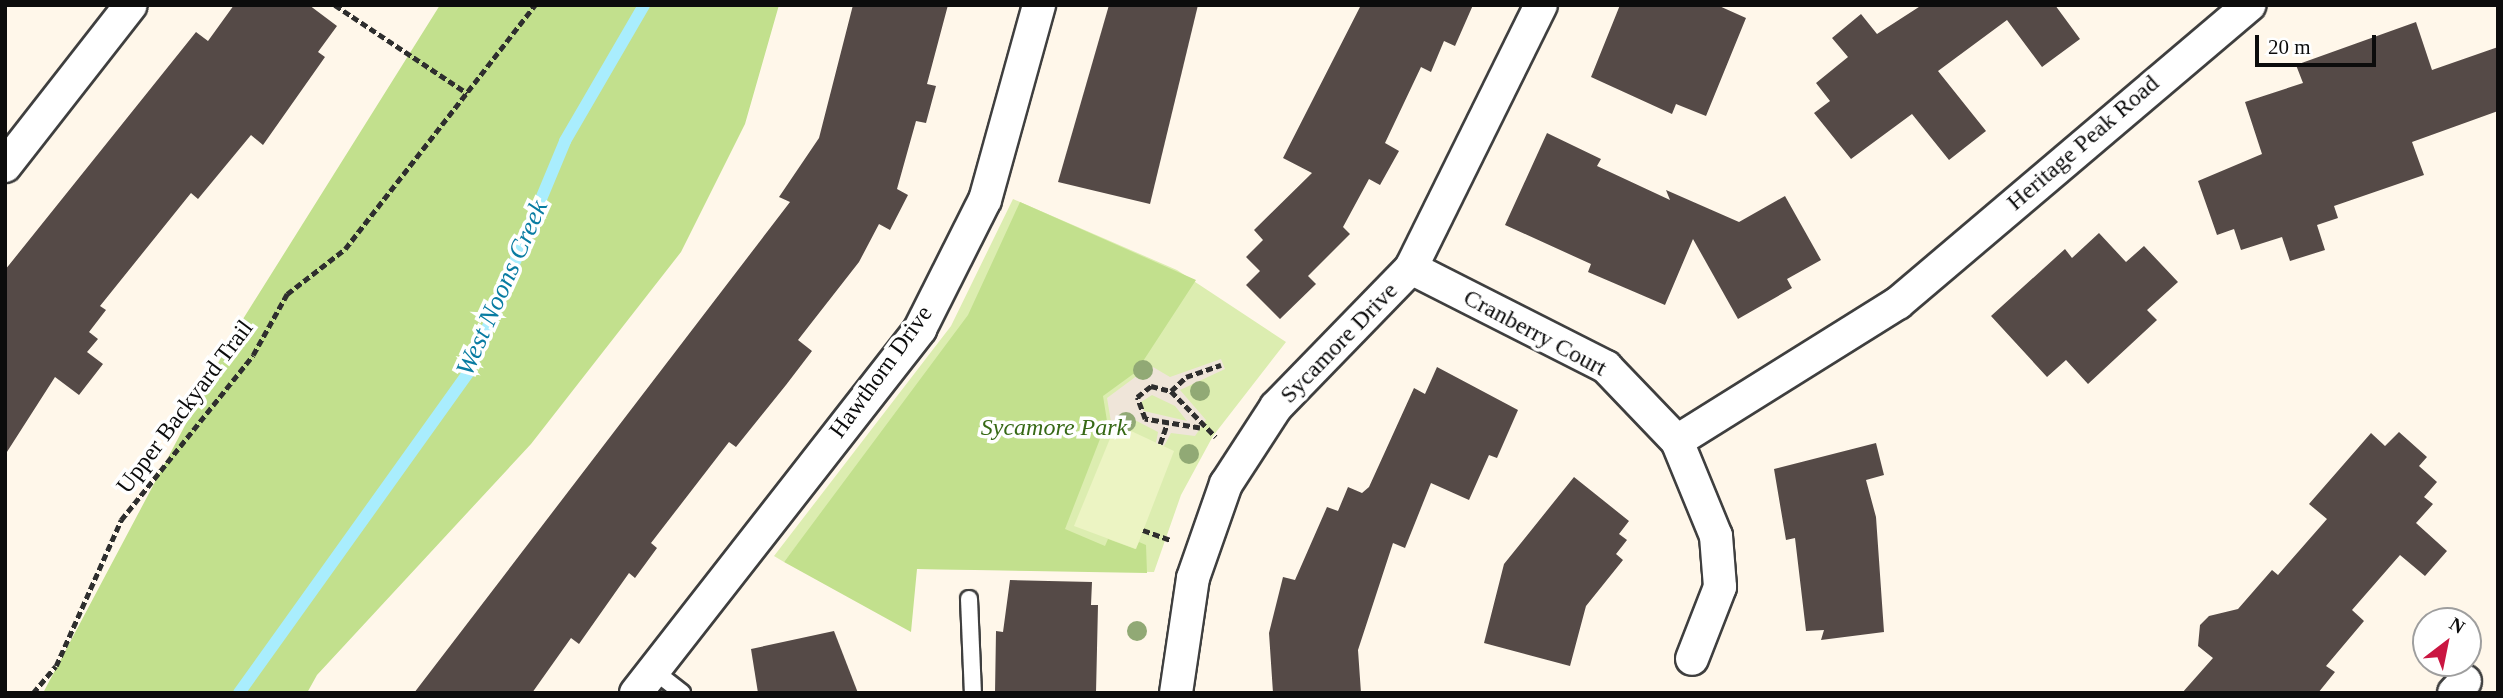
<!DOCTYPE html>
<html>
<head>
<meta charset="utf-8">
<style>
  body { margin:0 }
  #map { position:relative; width:2503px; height:698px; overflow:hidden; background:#fff7ea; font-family:"Times New Roman",serif }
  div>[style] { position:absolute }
  .green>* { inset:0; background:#dcedb0 }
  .forest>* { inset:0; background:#c2e08d }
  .pitch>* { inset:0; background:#ecf4c3 }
  .plaza>* { inset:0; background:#efe5d9 }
  .stream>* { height:12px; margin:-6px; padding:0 6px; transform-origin:6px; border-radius:6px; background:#a9edfd }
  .building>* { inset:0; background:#554a47 }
  .path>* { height:4.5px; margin-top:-2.25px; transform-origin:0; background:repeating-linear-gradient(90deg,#2e2e2e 0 7px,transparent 0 10.5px) }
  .roads { filter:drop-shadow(2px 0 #3f3f3f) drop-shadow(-2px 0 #3f3f3f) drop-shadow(0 2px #3f3f3f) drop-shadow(0 -2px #3f3f3f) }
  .service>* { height:16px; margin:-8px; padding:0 8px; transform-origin:8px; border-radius:8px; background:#fff }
  .minor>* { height:32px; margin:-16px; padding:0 16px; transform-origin:16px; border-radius:16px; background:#fff }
  .trees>* { width:20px; height:20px; margin:-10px; border-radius:50%; background:#91a975 }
  span { translate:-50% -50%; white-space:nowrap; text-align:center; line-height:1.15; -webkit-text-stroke:7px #fff; paint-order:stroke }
  .street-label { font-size:24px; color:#0c0c0c }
  .park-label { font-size:24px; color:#376916; font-style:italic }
  .water-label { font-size:26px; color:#097ca2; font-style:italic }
  .frame { position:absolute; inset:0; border:7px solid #0c0c0c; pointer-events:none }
  .north { position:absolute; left:2412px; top:607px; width:70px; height:70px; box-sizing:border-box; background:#fff; border:2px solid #9e9e9e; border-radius:50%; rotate:32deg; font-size:19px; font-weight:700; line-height:28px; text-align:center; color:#0c0c0c }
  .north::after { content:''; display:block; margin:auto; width:24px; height:32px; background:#ca1641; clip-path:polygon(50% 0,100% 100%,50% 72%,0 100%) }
  .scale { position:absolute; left:2255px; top:35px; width:121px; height:32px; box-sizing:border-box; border:4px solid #0c0c0c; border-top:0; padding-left:9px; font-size:21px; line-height:24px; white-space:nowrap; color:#0c0c0c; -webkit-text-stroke:5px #fff; paint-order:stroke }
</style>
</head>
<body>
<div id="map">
  <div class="green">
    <div style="clip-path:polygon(1013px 199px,1177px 270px,1286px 342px,1213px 436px,1181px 495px,1154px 572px,916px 569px,819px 517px,784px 562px,774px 556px,951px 326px)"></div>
  </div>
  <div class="forest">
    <div style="clip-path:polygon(440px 5px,779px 5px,745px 124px,681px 252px,531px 444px,317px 675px,307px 693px,43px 693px,233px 335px)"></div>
    <div style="clip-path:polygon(1020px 202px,1196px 280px,1136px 372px,1103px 396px,1107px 421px,1065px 529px,1105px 546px,1108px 539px,1135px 549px,1139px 542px,1146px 545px,1147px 573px,917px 569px,911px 632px,784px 562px,968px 315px)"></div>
  </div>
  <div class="pitch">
    <div style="clip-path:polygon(1116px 424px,1174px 451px,1136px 549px,1074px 526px)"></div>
  </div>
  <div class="plaza">
    <div style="clip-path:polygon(evenodd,1221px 359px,1225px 369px,1180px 390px,1206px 420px,1195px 436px,1171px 433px,1164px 446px,1156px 443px,1158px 432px,1127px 416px,1111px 422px,1107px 398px,1138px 375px,1145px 377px,1153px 367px,1170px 377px,1221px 359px,1152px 395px,1175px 406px,1187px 421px,1144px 411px,1141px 402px,1152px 395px)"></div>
  </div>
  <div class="stream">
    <div style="left:239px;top:693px;width:395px;rotate:-54.4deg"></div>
    <div style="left:469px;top:372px;width:250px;rotate:-67.4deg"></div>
    <div style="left:565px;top:141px;width:157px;rotate:-59.8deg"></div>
  </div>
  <div class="building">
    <div style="clip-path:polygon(234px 5px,309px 5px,337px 26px,318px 52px,325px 57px,263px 145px,251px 135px,198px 199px,191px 193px,100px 306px,106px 310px,89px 332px,98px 339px,87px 352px,103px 364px,79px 395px,55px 377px,5px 455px,5px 270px,196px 32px,208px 41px)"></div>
    <div style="clip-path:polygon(853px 5px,948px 5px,927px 84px,936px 86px,926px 123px,916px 121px,897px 189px,908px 195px,890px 230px,879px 224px,859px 262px,798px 340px,812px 351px,786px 385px,736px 447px,729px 442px,651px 543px,657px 548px,635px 578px,629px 573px,579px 644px,571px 638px,532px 693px,414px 693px,790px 202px,779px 197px,819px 138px)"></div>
    <div style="clip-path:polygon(1109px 5px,1198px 5px,1150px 204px,1058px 182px)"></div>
    <div style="clip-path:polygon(1361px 5px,1473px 5px,1455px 46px,1444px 41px,1431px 72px,1421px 67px,1385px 143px,1399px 151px,1380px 185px,1369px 179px,1343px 227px,1350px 234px,1308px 276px,1316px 284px,1280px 319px,1246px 285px,1260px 271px,1246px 257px,1263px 240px,1254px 230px,1312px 173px,1283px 158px)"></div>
    <div style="clip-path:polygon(1620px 5px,1717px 5px,1746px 18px,1706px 116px,1676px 104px,1672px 114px,1591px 77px)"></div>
    <div style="clip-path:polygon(1922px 5px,2055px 5px,2080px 39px,2042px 67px,2007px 20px,1938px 71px,1986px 131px,1949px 160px,1912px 114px,1851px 159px,1814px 113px,1830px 101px,1816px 83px,1848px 57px,1832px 38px,1861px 14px,1877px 34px)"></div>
    <div style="clip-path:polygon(2416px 22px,2432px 70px,2498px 47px,2498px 111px,2412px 142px,2424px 175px,2334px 206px,2338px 218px,2317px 225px,2325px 250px,2290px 261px,2282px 237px,2241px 250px,2234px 229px,2217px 235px,2198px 181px,2262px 154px,2245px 102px,2303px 83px,2296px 65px)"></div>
    <div style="clip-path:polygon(1547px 133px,1601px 159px,1597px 166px,1670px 200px,1666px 190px,1739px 222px,1785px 196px,1821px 260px,1787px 279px,1792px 288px,1738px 319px,1693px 239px,1665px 305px,1588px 272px,1591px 264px,1505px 225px)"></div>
    <div style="clip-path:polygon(2099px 233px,2126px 262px,2144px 246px,2178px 282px,2147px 310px,2157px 320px,2088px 384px,2066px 360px,2047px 377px,1991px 316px,2065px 249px,2072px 258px)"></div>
    <div style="clip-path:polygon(1437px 367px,1518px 410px,1497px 458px,1489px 455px,1469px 500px,1431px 483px,1405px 548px,1393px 543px,1358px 650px,1361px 693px,1273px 693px,1269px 633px,1283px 577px,1295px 580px,1327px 507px,1338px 511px,1348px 487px,1362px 493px,1369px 487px,1414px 388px,1425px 394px)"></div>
    <div style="clip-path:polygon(2399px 432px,2427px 457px,2419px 466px,2437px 482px,2424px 497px,2433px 504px,2416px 523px,2447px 551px,2425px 576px,2400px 555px,2352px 610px,2364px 621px,2326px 666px,2335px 672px,2318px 693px,2182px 693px,2213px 658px,2198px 646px,2200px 625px,2209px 616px,2238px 609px,2272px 570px,2278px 575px,2327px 519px,2309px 504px,2371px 433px,2385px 446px)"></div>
    <div style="clip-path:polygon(1876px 443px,1884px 475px,1866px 480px,1876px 517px,1884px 632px,1821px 640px,1824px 630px,1806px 631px,1795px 538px,1786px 540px,1774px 469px)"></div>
    <div style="clip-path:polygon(1574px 477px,1629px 521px,1619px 534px,1627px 540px,1616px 554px,1623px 560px,1586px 606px,1570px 666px,1484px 643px,1504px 564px)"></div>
    <div style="clip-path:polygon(1010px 580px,1092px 582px,1091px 605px,1098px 605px,1096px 693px,995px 693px,996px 631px,1003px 632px)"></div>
    <div style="clip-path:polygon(834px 631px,858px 693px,758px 693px,751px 649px)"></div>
  </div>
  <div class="path">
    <div style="left:335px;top:5px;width:159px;rotate:33.7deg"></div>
    <div style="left:1171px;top:391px;width:21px;rotate:-43deg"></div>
    <div style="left:1186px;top:377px;width:37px;rotate:-19deg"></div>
    <div style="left:1200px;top:428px;width:56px;rotate:-170.7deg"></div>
    <div style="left:1145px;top:419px;width:23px;rotate:-110deg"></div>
    <div style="left:1137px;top:397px;width:18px;rotate:-38deg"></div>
    <div style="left:1151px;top:386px;width:21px;rotate:14deg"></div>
    <div style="left:1171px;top:391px;width:64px;rotate:45.6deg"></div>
    <div style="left:1160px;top:444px;width:18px;rotate:-71deg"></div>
    <div style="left:1143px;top:530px;width:29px;rotate:20deg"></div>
    <div style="left:33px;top:693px;width:35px;rotate:-50deg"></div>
    <div style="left:56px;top:666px;width:160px;rotate:-66deg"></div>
    <div style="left:121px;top:520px;width:211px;rotate:-51.3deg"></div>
    <div style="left:253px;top:355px;width:70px;rotate:-60.9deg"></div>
    <div style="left:287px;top:294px;width:73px;rotate:-37.8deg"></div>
    <div style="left:345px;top:249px;width:309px;rotate:-52.1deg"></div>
  </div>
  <div class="roads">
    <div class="service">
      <div style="left:969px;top:599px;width:94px;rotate:87.6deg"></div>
      <div style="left:653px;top:670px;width:37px;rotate:38deg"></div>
    </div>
    <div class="minor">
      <div style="left:5px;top:166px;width:204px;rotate:-52deg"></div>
      <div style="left:1411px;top:268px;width:219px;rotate:26.9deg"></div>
      <div style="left:1606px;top:367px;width:103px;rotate:46.2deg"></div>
      <div style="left:1677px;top:441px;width:103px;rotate:67.7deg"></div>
      <div style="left:1716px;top:536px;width:51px;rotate:85.5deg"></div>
      <div style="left:1720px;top:587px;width:77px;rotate:111.3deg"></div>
      <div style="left:1677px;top:441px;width:261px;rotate:-32deg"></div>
      <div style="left:1898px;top:303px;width:461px;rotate:-40.3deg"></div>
      <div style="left:636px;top:693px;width:462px;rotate:-52deg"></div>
      <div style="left:920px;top:329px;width:144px;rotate:-63.3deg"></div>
      <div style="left:985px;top:200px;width:202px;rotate:-74.5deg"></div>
      <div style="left:1176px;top:693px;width:116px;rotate:-81.6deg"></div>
      <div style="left:1193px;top:578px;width:100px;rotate:-70.7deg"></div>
      <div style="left:1226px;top:484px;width:92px;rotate:-57deg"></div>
      <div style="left:1276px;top:407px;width:194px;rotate:-45.8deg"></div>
      <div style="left:1411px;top:268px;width:293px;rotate:-63.7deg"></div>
      <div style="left:2454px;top:693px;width:16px;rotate:-47deg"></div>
    </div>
  </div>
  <div class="trees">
    <div style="left:1143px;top:370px"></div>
    <div style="left:1200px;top:391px"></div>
    <div style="left:1126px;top:422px"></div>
    <div style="left:1189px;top:454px"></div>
    <div style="left:1137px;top:631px"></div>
  </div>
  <div class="street-label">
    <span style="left:2083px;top:143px;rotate:-41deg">Heritage Peak Road</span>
    <span style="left:1535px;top:333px;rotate:28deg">Cranberry Court</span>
    <span style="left:1339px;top:343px;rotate:-46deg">Sycamore Drive</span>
    <span style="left:881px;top:372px;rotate:-54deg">Hawthorn Drive</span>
    <span style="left:185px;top:407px;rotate:-53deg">Upper Backyard Trail</span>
  </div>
  <div class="park-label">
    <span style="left:1054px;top:428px">Sycamore Park</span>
  </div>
  <div class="water-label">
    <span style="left:502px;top:288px;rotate:-66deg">West Noons Creek</span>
  </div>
  <div class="frame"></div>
  <div class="north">N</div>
  <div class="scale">20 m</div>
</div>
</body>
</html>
